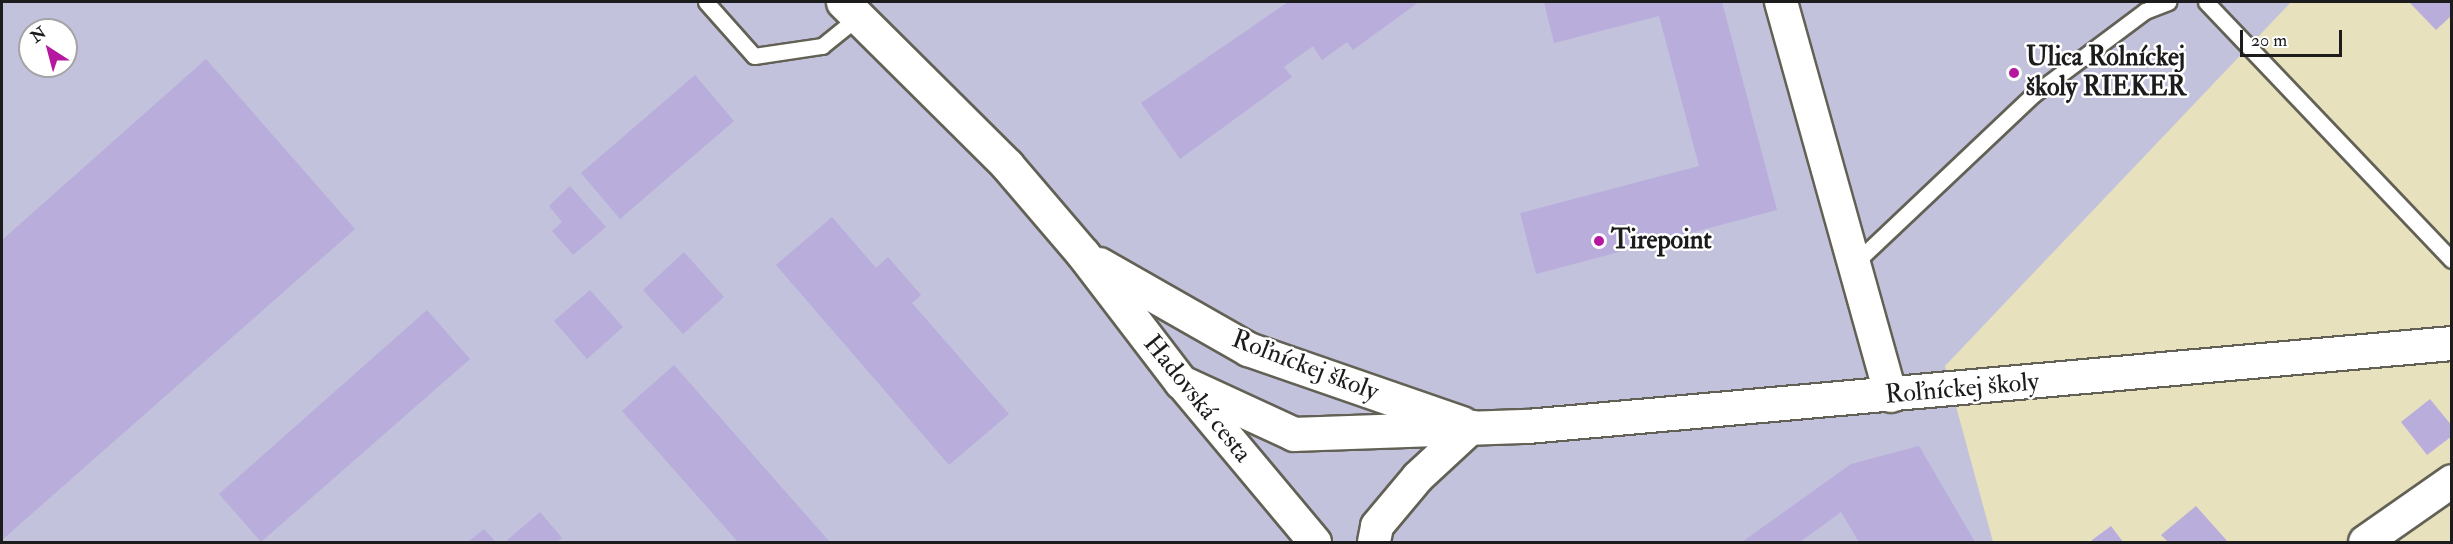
<!DOCTYPE html>
<html>
<head>
<meta charset="utf-8">
<style>
  body { margin:0 }
  #map { position:relative; width:2453px; height:544px; overflow:hidden; background:#e7e1be; font-family:"IM FELL Double Pica",serif }
  div>[style] { position:absolute }
  .industrial>* { inset:0; background:#c2c2dc }
  .building>* { inset:0; background:#b9addc }
  .roads { filter:drop-shadow(2px 0 #636155) drop-shadow(-2px 0 #636155) drop-shadow(0 2px #636155) drop-shadow(0 -2px #636155) }
  .lane>* { height:15px; margin:-7.5px; padding:0 7.5px; transform-origin:7.5px; border-radius:7.5px; background:#fff }
  .street>* { height:32px; margin:-16px; padding:0 16px; transform-origin:16px; border-radius:16px; background:#fff }
  .secondary>* { height:33px; margin:-16.5px; padding:0 16.5px; transform-origin:16.5px; border-radius:16.5px; background:#fff }
  .dots>* { width:16px; height:16px; translate:-50% -50%; box-sizing:border-box; border:3px solid #fff; border-radius:50% }
  span { translate:-50% -50%; white-space:nowrap; text-align:center; line-height:1.15; -webkit-text-stroke:5px #fff; paint-order:stroke }
  .poi-label { font-size:26px; color:#1c1c1c; font-weight:700 }
  .left { translate:0 -50%; text-align:left }
  .street-label { font-size:26px; color:#1c1c1c }
  .frame { position:absolute; inset:0; border:3px solid #1c1c1c; pointer-events:none }
  .north { position:absolute; left:18px; top:18px; width:60px; height:60px; box-sizing:border-box; background:#fff; border:2px solid #a4a4a4; border-radius:50%; rotate:324deg; font-size:16px; font-weight:700; line-height:24px; text-align:center; color:#1c1c1c }
  .north::after { content:''; display:block; margin:auto; width:21px; height:27px; background:#b5179e; clip-path:polygon(50% 0,100% 100%,50% 72%,0 100%) }
  .scale { position:absolute; left:2240px; top:30px; width:102px; height:27px; box-sizing:border-box; border:3px solid #1c1c1c; border-top:0; padding-left:8px; font-size:18px; line-height:21px; white-space:nowrap; color:#1c1c1c; -webkit-text-stroke:4px #fff; paint-order:stroke }
</style>
</head>
<body>
<div id="map">
  <div class="industrial">
    <div style="clip-path:polygon(evenodd,2px 2px,2291px 2px,1945px 366px,1993px 542px,2px 542px,2px 2px,30px 30px,66px 30px,66px 66px,30px 66px,30px 30px)"></div>
  </div>
  <div class="building">
    <div style="clip-path:polygon(1288px 2px,1419px 2px,1353px 50px,1347px 42px,1322px 60px,1313px 46px,1284px 67px,1292px 77px,1180px 159px,1141px 103px)"></div>
    <div style="clip-path:polygon(1544px 2px,1722px 2px,1777px 210px,1536px 274px,1520px 213px,1699px 166px,1659px 16px,1554px 43px)"></div>
    <div style="clip-path:polygon(2409px 2px,2452px 2px,2452px 15px,2436px 30px)"></div>
    <div style="clip-path:polygon(206px 59px,355px 229px,2px 540px,2px 240px)"></div>
    <div style="clip-path:polygon(695px 75px,734px 121px,620px 219px,581px 173px)"></div>
    <div style="clip-path:polygon(570px 186px,606px 227px,573px 255px,552px 231px,562px 222px,549px 206px)"></div>
    <div style="clip-path:polygon(832px 217px,876px 268px,888px 257px,921px 295px,912px 303px,1009px 414px,949px 465px,776px 265px)"></div>
    <div style="clip-path:polygon(684px 252px,724px 297px,683px 334px,643px 290px)"></div>
    <div style="clip-path:polygon(590px 290px,623px 327px,587px 359px,554px 321px)"></div>
    <div style="clip-path:polygon(427px 310px,470px 359px,261px 542px,219px 494px)"></div>
    <div style="clip-path:polygon(674px 365px,829px 541px,827px 542px,738px 542px,622px 411px)"></div>
    <div style="clip-path:polygon(2430px 399px,2452px 426px,2452px 436px,2427px 455px,2401px 422px)"></div>
    <div style="clip-path:polygon(1919px 446px,1975px 542px,1859px 542px,1841px 512px,1800px 542px,1742px 542px,1851px 464px)"></div>
    <div style="clip-path:polygon(2196px 506px,2228px 542px,2168px 542px,2161px 535px)"></div>
    <div style="clip-path:polygon(540px 512px,562px 538px,557px 542px,505px 542px)"></div>
    <div style="clip-path:polygon(2111px 526px,2123px 542px,2092px 542px,2092px 540px)"></div>
    <div style="clip-path:polygon(484px 529px,496px 542px,468px 542px)"></div>
  </div>
  <div class="roads">
    <div class="lane">
      <div style="left:706px;top:2px;width:72px;rotate:48.4deg"></div>
      <div style="left:754px;top:56px;width:69px;rotate:-8.4deg"></div>
      <div style="left:822px;top:46px;width:46px;rotate:-38.9deg"></div>
      <div style="left:2206px;top:2px;width:356px;rotate:46.4deg"></div>
      <div style="left:1854px;top:264px;width:248px;rotate:-43.4deg"></div>
      <div style="left:2034px;top:94px;width:139px;rotate:-36.8deg"></div>
      <div style="left:2145px;top:11px;width:25px;rotate:-21deg"></div>
    </div>
    <div class="street">
      <div style="left:1781px;top:2px;width:409px;rotate:74.4deg"></div>
      <div style="left:1181px;top:382px;width:209px;rotate:50.1deg"></div>
      <div style="left:1374px;top:542px;width:16px;rotate:-79deg"></div>
      <div style="left:1377px;top:526px;width:64px;rotate:-50.1deg"></div>
      <div style="left:1418px;top:477px;width:74px;rotate:-42.8deg"></div>
      <div style="left:2365px;top:542px;width:106px;rotate:-35deg"></div>
    </div>
    <div class="secondary">
      <div style="left:843px;top:2px;width:231px;rotate:44.8deg"></div>
      <div style="left:1007px;top:165px;width:117px;rotate:49.5deg"></div>
      <div style="left:1083px;top:254px;width:161px;rotate:52.6deg"></div>
      <div style="left:1181px;top:382px;width:124px;rotate:24.7deg"></div>
      <div style="left:1294px;top:434px;width:233px;rotate:-2deg"></div>
      <div style="left:1527px;top:426px;width:929px;rotate:-5.13deg"></div>
      <div style="left:1099px;top:264px;width:172px;rotate:29.7deg"></div>
      <div style="left:1248px;top:349px;width:226px;rotate:19.1deg"></div>
    </div>
  </div>
  <div class="dots">
    <div style="left:2014px;top:73px;background:#b5179e"></div>
    <div style="left:1599px;top:241px;background:#b5179e"></div>
  </div>
  <div class="poi-label">
    <span class="left" style="left:2026px;top:73px">Ulica Rolníckej<br>školy RIEKER</span>
    <span class="left" style="left:1611px;top:241px">Tirepoint</span>
  </div>
  <div class="street-label">
    <span style="left:1305px;top:366px;rotate:21deg">Roľníckej školy</span>
    <span style="left:1962px;top:389px;rotate:-5deg">Roľníckej školy</span>
    <span style="left:1197px;top:399px;rotate:51deg">Hadovská cesta</span>
  </div>
  <div class="frame"></div>
  <div class="north">N</div>
  <div class="scale">20 m</div>
</div>
</body>
</html>
